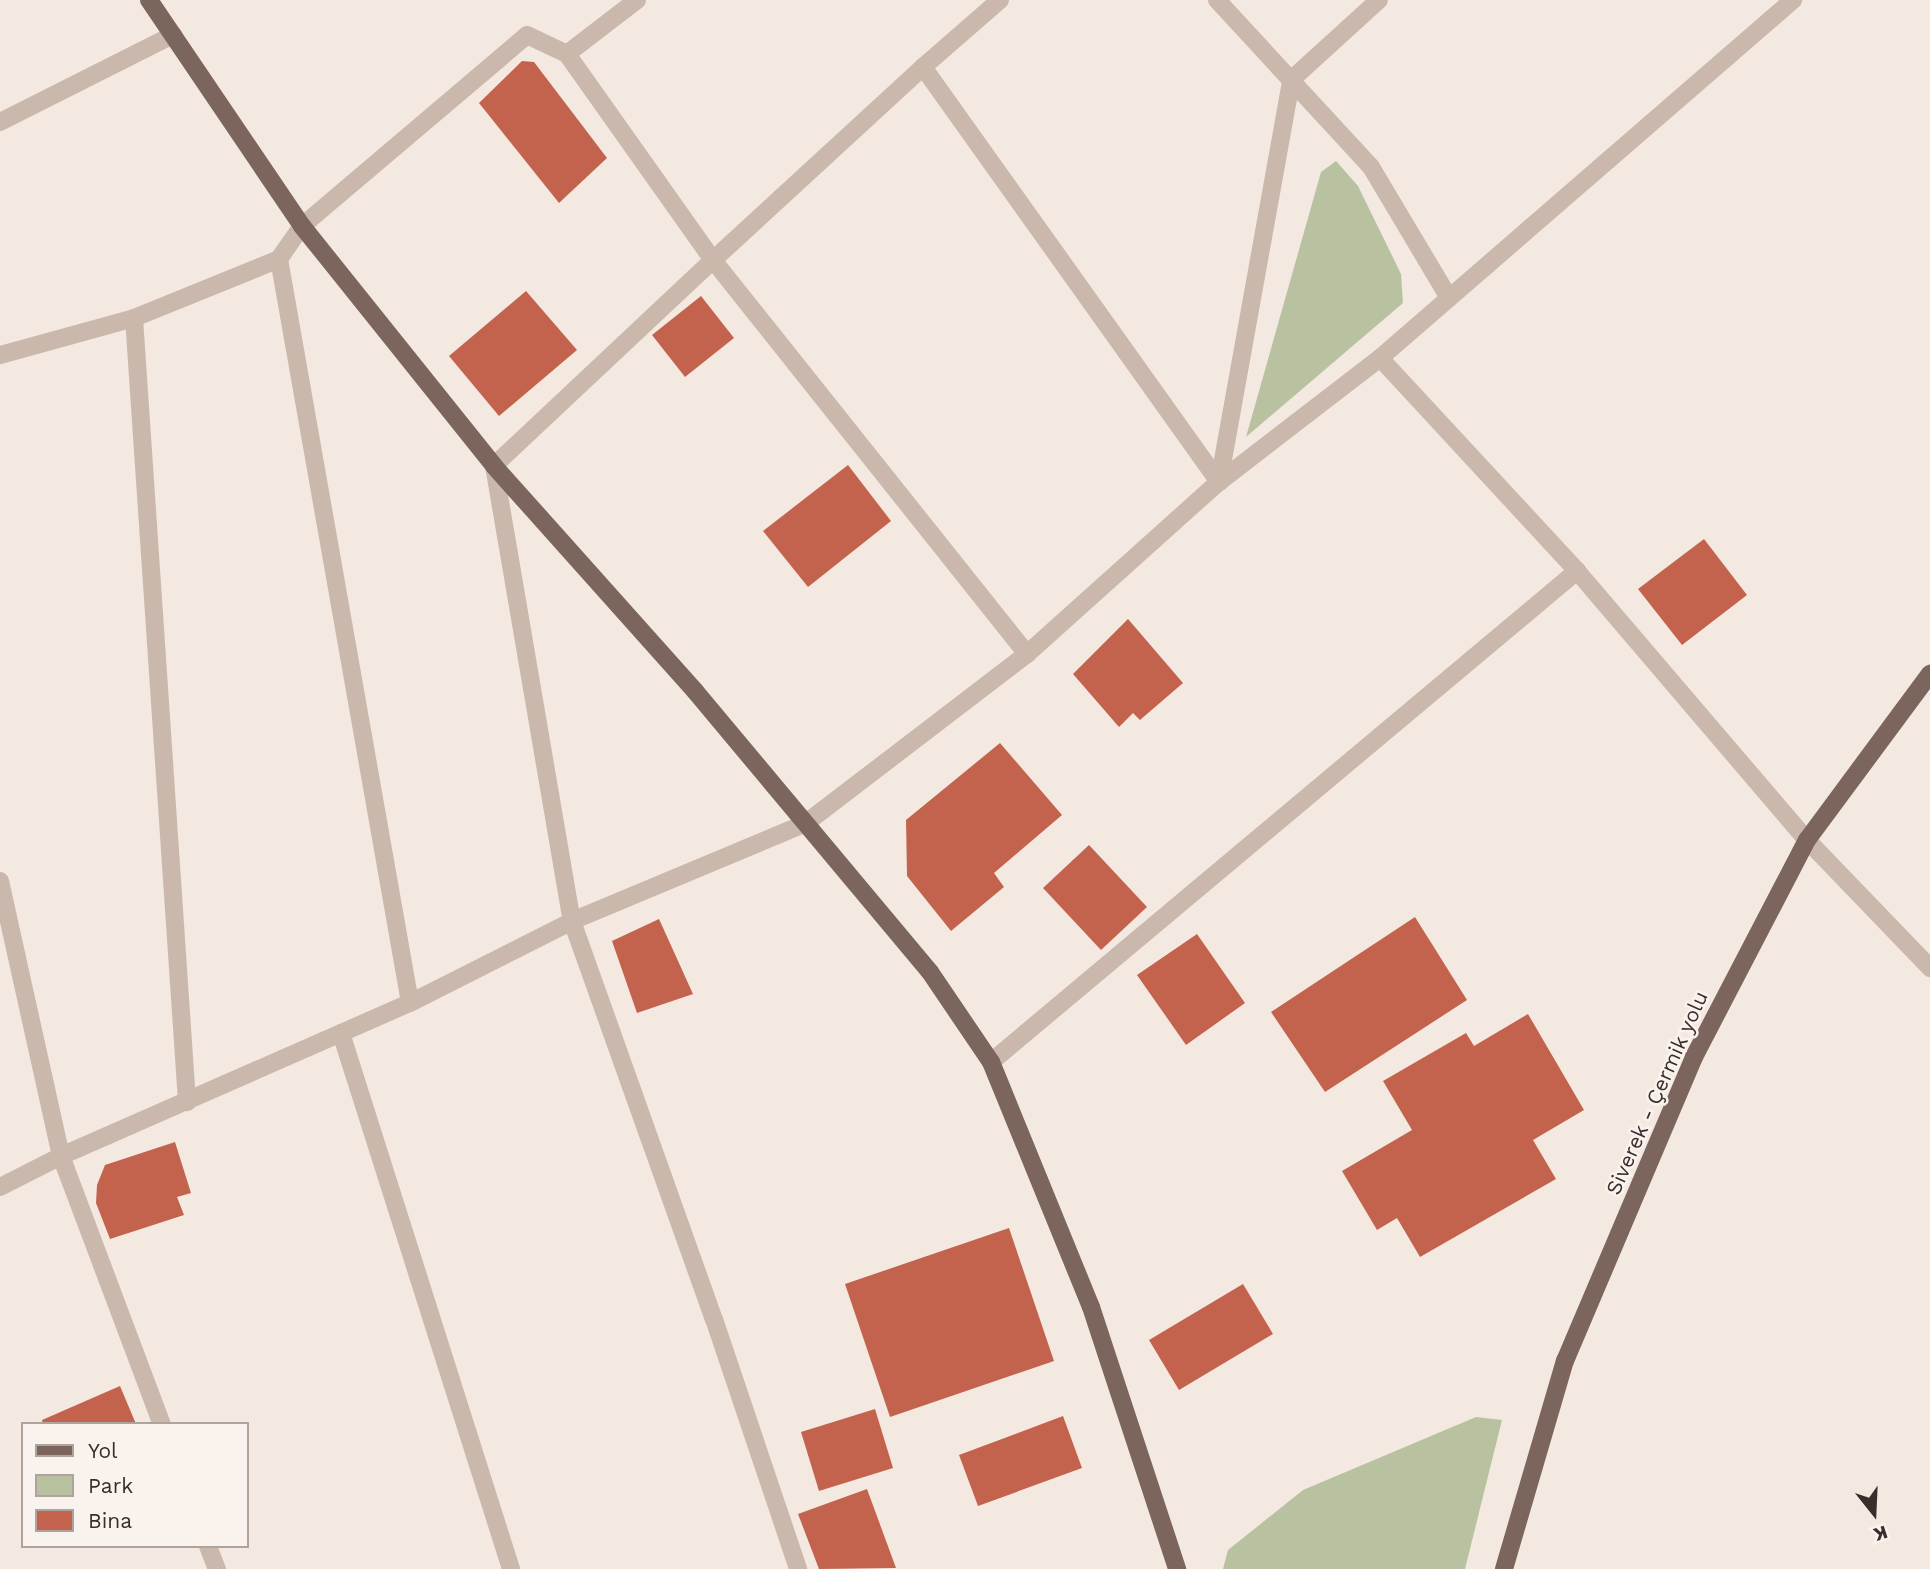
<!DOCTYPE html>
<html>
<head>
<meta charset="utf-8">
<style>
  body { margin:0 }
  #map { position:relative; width:1930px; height:1569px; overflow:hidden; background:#f3e9e0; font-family:"Work Sans",sans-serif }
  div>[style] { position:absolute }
  .green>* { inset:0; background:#b9c2a0 }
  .building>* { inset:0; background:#c3634e }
  .minor>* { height:18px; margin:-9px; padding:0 9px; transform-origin:9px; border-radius:9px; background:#cbb8ac }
  .major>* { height:18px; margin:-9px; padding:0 9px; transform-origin:9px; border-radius:9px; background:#7b655c }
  span { translate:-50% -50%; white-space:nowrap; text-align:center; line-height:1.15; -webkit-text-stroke:5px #faf3ed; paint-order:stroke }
  .street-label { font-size:21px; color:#392e2b }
  .legend { position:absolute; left:21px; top:1422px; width:228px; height:126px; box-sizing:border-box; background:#faf3ed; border:2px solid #ada49f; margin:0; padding:9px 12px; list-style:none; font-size:21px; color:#392e2b }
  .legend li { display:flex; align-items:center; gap:14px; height:35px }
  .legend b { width:35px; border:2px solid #ada49f }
  .north { position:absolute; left:1839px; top:1478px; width:70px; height:70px; -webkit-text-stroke:5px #faf3ed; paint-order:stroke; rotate:162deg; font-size:19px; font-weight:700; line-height:28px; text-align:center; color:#392e2b }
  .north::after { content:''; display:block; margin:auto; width:24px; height:32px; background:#392e2b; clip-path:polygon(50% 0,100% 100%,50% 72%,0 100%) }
</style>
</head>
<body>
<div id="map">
  <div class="green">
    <div style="clip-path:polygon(1336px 161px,1358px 186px,1401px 274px,1403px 303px,1246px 437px,1321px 172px)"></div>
    <div style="clip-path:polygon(1476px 1417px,1502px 1420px,1465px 1569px,1223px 1569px,1228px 1550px,1303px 1490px)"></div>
  </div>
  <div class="building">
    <div style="clip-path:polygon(522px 61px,534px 62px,607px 158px,559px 203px,479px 103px)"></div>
    <div style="clip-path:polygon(526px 291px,577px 350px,499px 416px,449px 356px)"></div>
    <div style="clip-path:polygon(701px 296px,734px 338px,685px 377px,652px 335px)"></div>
    <div style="clip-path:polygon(848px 465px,891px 521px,808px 587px,763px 531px)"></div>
    <div style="clip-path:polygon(1704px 539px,1747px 595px,1682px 645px,1638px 589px)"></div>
    <div style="clip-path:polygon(1128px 619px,1183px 683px,1140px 720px,1133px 713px,1119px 727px,1073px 674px)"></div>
    <div style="clip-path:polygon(1000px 743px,1062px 815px,994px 873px,1004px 887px,951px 931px,907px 876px,906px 820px)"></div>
    <div style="clip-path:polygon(1089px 845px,1147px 907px,1101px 950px,1043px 888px)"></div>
    <div style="clip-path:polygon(1415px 917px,1467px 1000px,1325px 1092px,1271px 1012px)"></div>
    <div style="clip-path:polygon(659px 919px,693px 994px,637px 1013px,612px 941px)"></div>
    <div style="clip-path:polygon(1197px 934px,1245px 1003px,1186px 1045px,1137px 975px)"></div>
    <div style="clip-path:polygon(1528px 1014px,1584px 1110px,1533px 1140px,1556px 1179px,1420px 1257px,1397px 1218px,1377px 1230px,1342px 1171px,1412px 1130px,1383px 1081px,1466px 1033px,1474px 1046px)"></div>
    <div style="clip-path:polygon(175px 1142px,191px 1193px,177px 1197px,184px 1215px,110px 1239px,96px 1203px,97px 1185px,105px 1165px)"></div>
    <div style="clip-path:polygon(1009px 1228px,1054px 1361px,890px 1417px,845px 1284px)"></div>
    <div style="clip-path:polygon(1243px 1284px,1273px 1334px,1179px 1390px,1149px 1340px)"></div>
    <div style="clip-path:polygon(120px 1386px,136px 1424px,43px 1424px,42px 1420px)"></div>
    <div style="clip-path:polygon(875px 1409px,893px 1468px,819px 1491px,801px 1432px)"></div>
    <div style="clip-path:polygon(1063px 1416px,1082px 1468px,978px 1506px,959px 1455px)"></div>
    <div style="clip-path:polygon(867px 1489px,896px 1568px,819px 1569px,798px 1514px)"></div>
  </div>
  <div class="minor">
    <div style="left:637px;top:0;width:88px;rotate:142.4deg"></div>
    <div style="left:567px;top:54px;width:252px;rotate:54.7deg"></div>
    <div style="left:713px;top:260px;width:301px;rotate:136.8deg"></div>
    <div style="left:494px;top:466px;width:462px;rotate:80.3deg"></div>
    <div style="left:572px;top:921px;width:423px;rotate:70.4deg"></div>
    <div style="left:714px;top:1319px;width:264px;rotate:71.4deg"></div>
    <div style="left:1000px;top:0;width:102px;rotate:139deg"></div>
    <div style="left:923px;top:67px;width:510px;rotate:54.5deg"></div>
    <div style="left:1217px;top:0;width:227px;rotate:47.3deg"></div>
    <div style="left:1371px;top:167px;width:152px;rotate:59.2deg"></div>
    <div style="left:923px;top:67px;width:285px;rotate:137.4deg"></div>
    <div style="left:713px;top:260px;width:504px;rotate:51.45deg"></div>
    <div style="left:0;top:122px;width:194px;rotate:-26.7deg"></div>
    <div style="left:279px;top:259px;width:755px;rotate:80.01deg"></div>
    <div style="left:134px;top:318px;width:786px;rotate:86.13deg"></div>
    <div style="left:0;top:355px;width:139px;rotate:-15.4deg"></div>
    <div style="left:134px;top:318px;width:157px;rotate:-22.1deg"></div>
    <div style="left:279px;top:259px;width:40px;rotate:-55.1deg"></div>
    <div style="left:302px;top:226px;width:295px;rotate:-40.3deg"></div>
    <div style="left:527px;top:35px;width:44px;rotate:25.4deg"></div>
    <div style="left:1380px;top:358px;width:290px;rotate:47.2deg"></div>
    <div style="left:1577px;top:571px;width:354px;rotate:49.5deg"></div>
    <div style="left:1807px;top:840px;width:178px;rotate:46.1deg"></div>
    <div style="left:1219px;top:482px;width:408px;rotate:-79.8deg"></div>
    <div style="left:1291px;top:80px;width:119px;rotate:-42.3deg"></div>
    <div style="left:0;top:881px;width:282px;rotate:77.5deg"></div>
    <div style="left:61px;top:1156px;width:286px;rotate:69.4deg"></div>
    <div style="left:341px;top:1033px;width:562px;rotate:72.4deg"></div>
    <div style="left:991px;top:1062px;width:765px;rotate:-39.96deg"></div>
    <div style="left:0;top:1187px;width:68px;rotate:-26.9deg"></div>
    <div style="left:61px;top:1156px;width:381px;rotate:-23.7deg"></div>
    <div style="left:410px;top:1003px;width:182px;rotate:-26.8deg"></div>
    <div style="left:572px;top:921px;width:254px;rotate:-22.7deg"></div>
    <div style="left:806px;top:823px;width:278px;rotate:-37.4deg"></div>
    <div style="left:1027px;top:654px;width:258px;rotate:-41.9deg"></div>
    <div style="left:1219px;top:482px;width:203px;rotate:-37.6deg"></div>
    <div style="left:1380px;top:358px;width:547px;rotate:-40.92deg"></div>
    <div style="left:208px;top:1546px;width:25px;rotate:69deg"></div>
  </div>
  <div class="major">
    <div style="left:149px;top:0;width:273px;rotate:55.9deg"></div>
    <div style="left:302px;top:226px;width:307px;rotate:51.3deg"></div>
    <div style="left:494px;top:466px;width:302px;rotate:48.2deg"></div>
    <div style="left:695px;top:691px;width:366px;rotate:50.1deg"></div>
    <div style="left:930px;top:972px;width:109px;rotate:55.9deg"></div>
    <div style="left:991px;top:1062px;width:265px;rotate:67.8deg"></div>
    <div style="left:1091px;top:1307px;width:276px;rotate:71.8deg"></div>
    <div style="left:1504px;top:1569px;width:217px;rotate:-73.7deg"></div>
    <div style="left:1565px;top:1361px;width:330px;rotate:-67deg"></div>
    <div style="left:1694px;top:1057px;width:245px;rotate:-62.5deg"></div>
    <div style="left:1807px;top:840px;width:207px;rotate:-53.5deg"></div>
  </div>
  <div class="street-label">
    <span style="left:1657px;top:1093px;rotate:-66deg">Siverek - Çermik yolu</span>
  </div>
  <ul class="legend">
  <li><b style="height:9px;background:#7b655c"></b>Yol</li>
  <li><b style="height:19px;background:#b9c2a0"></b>Park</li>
  <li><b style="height:19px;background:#c3634e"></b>Bina</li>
  </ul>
  <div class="north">K</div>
</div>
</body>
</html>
